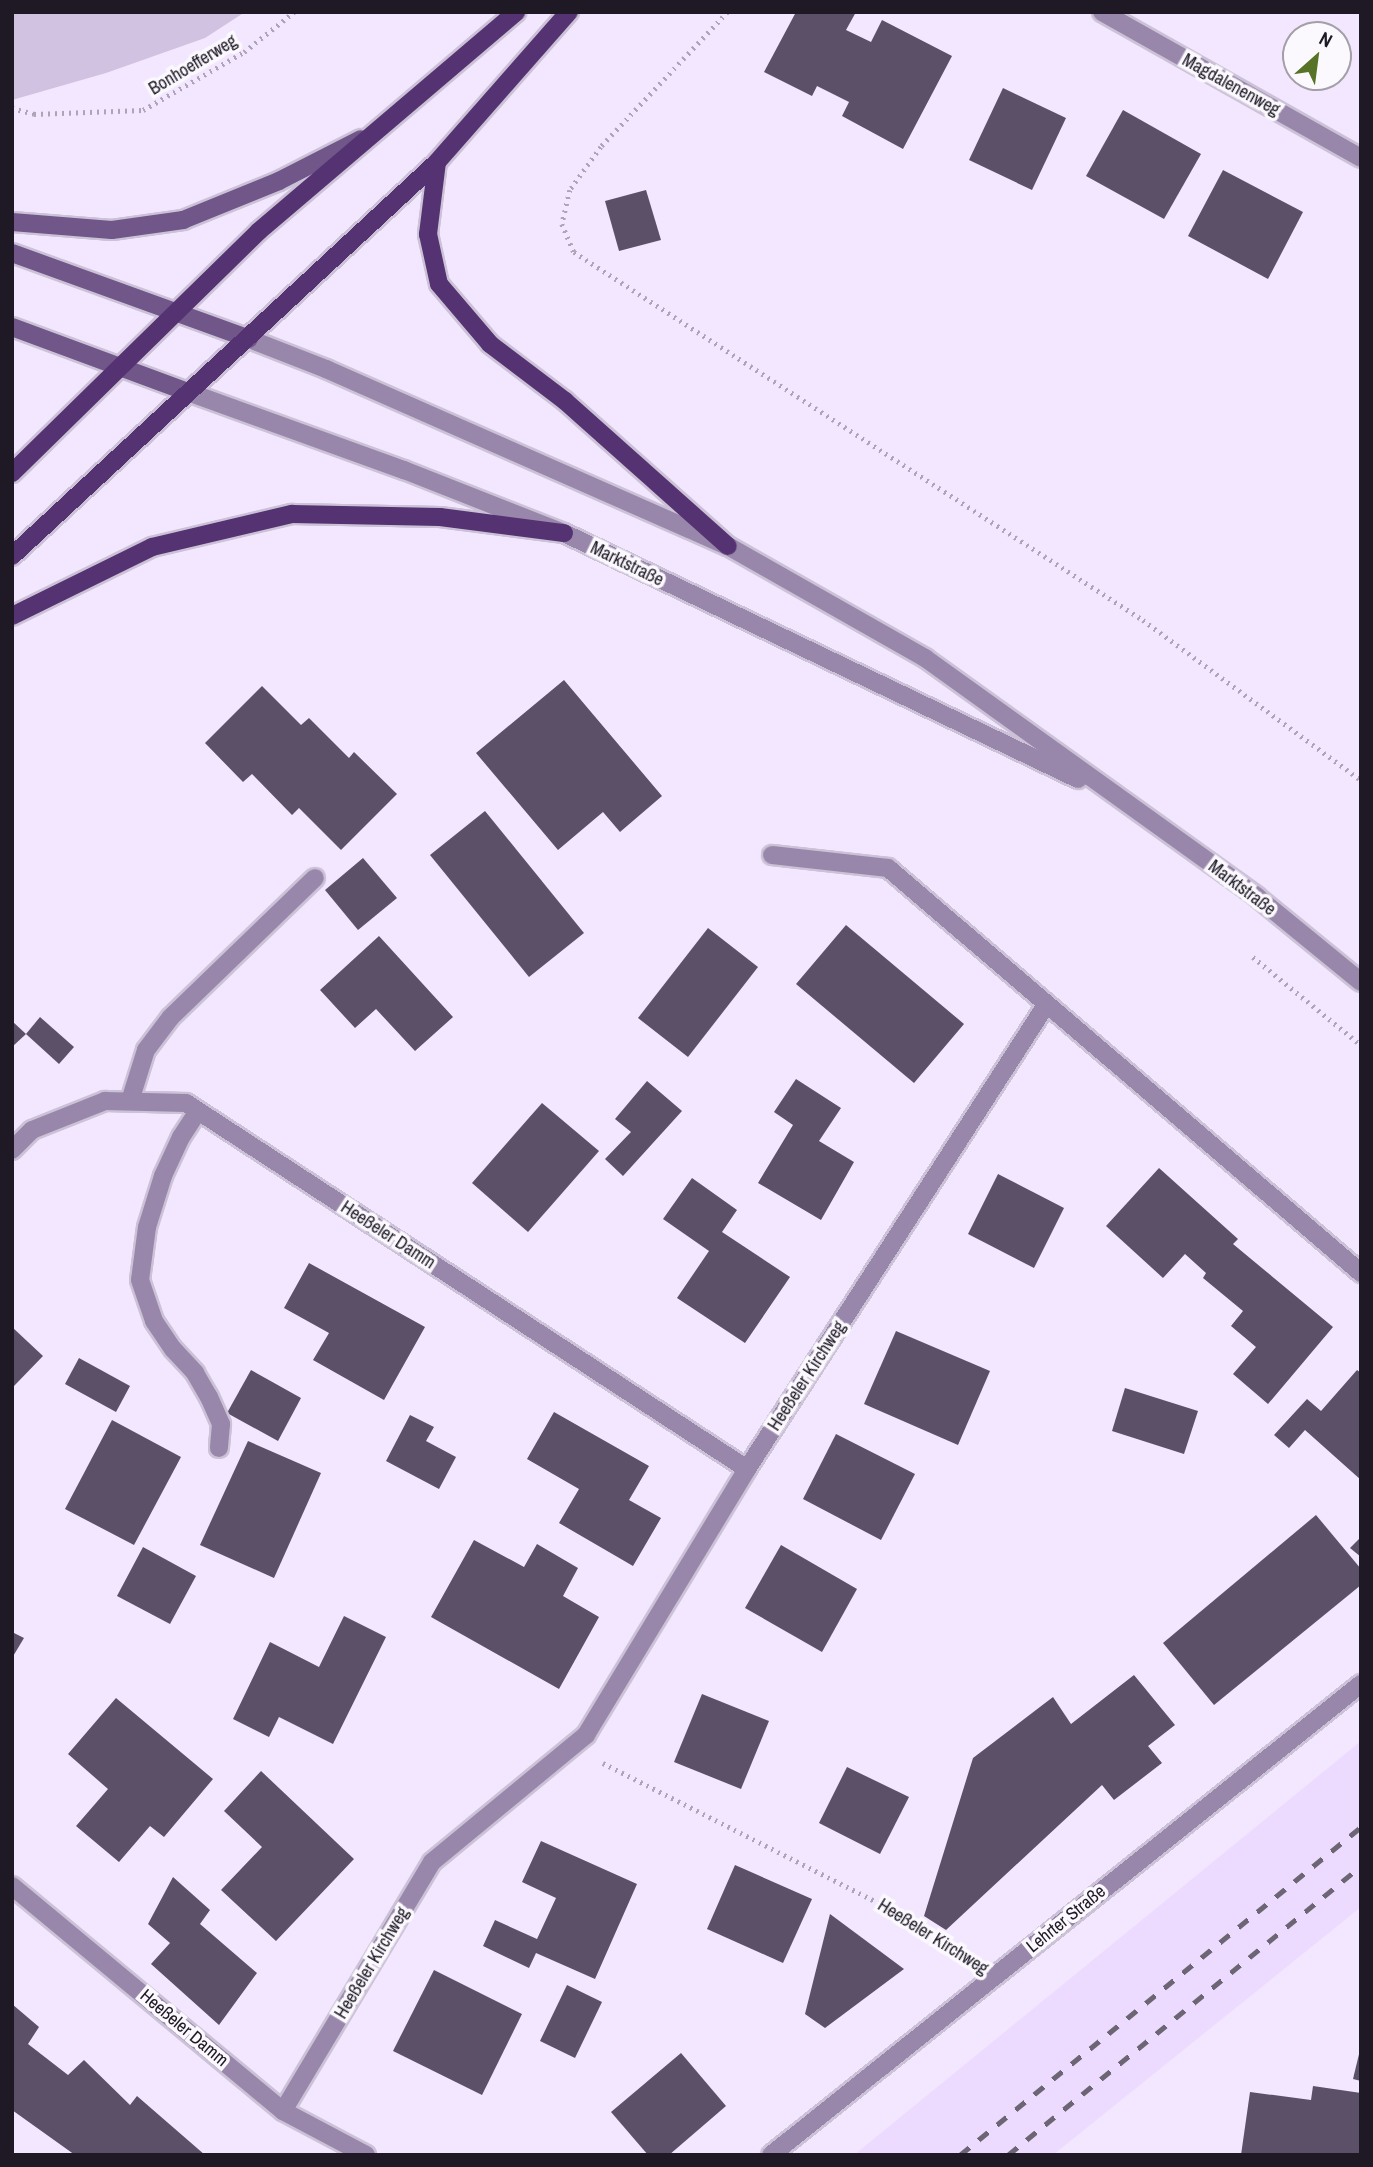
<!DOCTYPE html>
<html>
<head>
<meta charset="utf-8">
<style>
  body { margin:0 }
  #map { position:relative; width:1373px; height:2167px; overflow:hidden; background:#f2e7fe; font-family:"Archivo Narrow",sans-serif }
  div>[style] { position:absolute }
  .built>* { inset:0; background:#eddbff }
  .green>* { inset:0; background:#d1c2e1 }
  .building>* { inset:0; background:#5c5069 }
  .path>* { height:4.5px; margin-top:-2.25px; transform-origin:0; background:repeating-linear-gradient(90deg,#ada4b7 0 2px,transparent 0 7px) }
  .roads { filter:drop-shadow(2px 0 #ccc2d7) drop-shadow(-2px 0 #ccc2d7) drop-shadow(0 2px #ccc2d7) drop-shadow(0 -2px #ccc2d7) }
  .lane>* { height:18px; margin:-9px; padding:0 9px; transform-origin:9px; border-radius:9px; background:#9987ab }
  .street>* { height:18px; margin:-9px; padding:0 9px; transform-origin:9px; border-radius:9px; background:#9987ab }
  .secondary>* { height:18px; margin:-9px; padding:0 9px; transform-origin:9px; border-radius:9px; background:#71568a }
  .primary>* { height:18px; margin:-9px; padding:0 9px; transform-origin:9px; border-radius:9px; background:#553272 }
  .rail>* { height:5px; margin-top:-2.5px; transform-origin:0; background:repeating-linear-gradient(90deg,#6c6574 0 12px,transparent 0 24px) }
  span { translate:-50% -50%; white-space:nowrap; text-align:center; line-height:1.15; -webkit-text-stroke:7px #fbf8fe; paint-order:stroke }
  .street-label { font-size:18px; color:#1e1924 }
  .frame { position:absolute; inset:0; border:14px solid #1e1924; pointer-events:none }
  .north { position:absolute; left:1282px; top:21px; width:70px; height:70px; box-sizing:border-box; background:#fbf8fe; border:2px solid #a39fa7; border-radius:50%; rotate:28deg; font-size:19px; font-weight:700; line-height:28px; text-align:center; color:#1e1924 }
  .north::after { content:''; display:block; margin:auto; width:24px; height:32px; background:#567327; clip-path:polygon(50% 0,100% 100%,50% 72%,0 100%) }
</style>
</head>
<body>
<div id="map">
  <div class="built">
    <div style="clip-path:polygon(1361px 1741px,1361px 1907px,1053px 2155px,854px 2155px)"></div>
  </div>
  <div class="green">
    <div style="clip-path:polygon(12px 12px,245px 12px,205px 38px,106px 73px,12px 100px)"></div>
  </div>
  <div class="building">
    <div style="clip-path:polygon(796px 12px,856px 12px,846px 30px,871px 42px,882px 20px,952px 56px,903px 149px,842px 116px,849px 102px,817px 86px,812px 96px,764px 72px)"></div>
    <div style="clip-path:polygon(1003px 88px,1066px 118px,1032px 190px,969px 160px)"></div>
    <div style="clip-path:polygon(1123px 110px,1201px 154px,1164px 219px,1086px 176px)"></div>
    <div style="clip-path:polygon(1223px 170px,1303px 212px,1268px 279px,1188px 236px)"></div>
    <div style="clip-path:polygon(646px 190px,661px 240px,619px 251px,605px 201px)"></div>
    <div style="clip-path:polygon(564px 680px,662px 796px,620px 832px,603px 812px,558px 850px,476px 753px)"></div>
    <div style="clip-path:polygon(262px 686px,301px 725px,309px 718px,349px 758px,354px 752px,397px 794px,341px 850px,299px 808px,292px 815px,252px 774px,243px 782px,205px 743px)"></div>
    <div style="clip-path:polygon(485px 811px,584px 933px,529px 977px,430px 855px)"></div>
    <div style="clip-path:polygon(363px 858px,397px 898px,358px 930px,325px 890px)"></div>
    <div style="clip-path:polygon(846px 925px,964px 1024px,914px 1083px,796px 984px)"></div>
    <div style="clip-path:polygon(708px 928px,758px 967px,688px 1057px,638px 1018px)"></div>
    <div style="clip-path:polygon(379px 936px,453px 1017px,415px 1051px,376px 1009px,355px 1028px,320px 990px)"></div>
    <div style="clip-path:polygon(40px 1017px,74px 1047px,59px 1064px,26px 1034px)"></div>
    <div style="clip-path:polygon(12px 1021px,26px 1034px,12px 1047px)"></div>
    <div style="clip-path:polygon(796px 1079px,841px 1108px,819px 1141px,854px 1162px,821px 1220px,758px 1183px,793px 1125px,774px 1112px)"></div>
    <div style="clip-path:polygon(647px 1081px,682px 1111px,623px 1176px,605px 1159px,631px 1132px,615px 1119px)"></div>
    <div style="clip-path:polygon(542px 1103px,599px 1151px,528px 1232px,472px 1183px)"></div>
    <div style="clip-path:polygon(1159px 1168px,1238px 1239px,1233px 1244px,1333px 1327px,1268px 1404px,1233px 1374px,1256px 1347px,1231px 1326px,1243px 1311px,1203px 1278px,1206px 1273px,1185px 1254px,1163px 1278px,1106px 1226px)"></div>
    <div style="clip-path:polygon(998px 1174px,1064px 1208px,1034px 1268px,968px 1234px)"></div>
    <div style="clip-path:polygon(692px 1178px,737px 1210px,722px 1232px,790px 1277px,745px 1343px,677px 1298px,709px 1251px,663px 1219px)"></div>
    <div style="clip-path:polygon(309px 1263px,425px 1327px,384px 1400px,313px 1360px,329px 1333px,284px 1308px)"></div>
    <div style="clip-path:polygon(12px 1327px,43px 1356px,14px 1386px,12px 1385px)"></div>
    <div style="clip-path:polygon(896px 1331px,990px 1371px,958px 1445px,864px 1404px)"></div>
    <div style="clip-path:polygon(79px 1358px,130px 1386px,116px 1412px,65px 1384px)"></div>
    <div style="clip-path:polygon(251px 1370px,301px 1398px,278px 1441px,227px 1413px)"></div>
    <div style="clip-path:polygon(1357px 1370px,1361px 1373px,1361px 1480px,1305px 1430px,1289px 1448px,1274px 1435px,1307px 1399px,1321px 1411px)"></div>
    <div style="clip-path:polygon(1125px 1388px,1198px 1411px,1184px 1454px,1112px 1431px)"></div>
    <div style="clip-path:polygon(554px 1412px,649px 1466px,629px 1500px,661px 1518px,633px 1566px,559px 1523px,579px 1489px,527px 1459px)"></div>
    <div style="clip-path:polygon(410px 1415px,434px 1427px,426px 1441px,456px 1457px,439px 1489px,386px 1461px)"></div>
    <div style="clip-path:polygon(112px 1420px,181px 1457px,134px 1545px,65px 1509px)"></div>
    <div style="clip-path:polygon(836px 1434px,915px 1474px,881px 1540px,803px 1499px)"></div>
    <div style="clip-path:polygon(248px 1441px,321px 1473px,274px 1578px,200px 1545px)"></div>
    <div style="clip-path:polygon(1316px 1515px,1361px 1569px,1361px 1585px,1214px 1705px,1163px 1643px)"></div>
    <div style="clip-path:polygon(1361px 1537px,1361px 1557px,1350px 1548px)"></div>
    <div style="clip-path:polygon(474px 1540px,524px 1567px,537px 1544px,578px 1568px,563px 1596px,599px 1617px,559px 1689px,431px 1617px)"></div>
    <div style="clip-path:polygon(781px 1545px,857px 1589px,822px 1652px,745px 1608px)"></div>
    <div style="clip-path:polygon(143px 1547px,196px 1576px,170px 1624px,117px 1596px)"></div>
    <div style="clip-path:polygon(344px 1616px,386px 1637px,333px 1744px,279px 1717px,269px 1737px,233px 1719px,270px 1642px,319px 1667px)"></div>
    <div style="clip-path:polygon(12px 1632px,24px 1638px,12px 1658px)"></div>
    <div style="clip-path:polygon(1134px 1675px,1175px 1725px,1148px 1746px,1162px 1763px,1114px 1800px,1102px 1785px,946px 1930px,924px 1916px,973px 1758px,1053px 1697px,1071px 1724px)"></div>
    <div style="clip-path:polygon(702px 1694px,769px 1721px,741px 1789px,674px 1762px)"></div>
    <div style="clip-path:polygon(116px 1698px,213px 1779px,164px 1837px,150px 1826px,119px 1862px,76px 1826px,108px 1789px,68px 1754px)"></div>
    <div style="clip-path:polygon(847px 1767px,909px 1797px,880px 1854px,819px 1823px)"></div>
    <div style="clip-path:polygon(261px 1771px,354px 1859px,276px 1941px,221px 1890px,262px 1847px,224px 1811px)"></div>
    <div style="clip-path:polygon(541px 1841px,637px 1884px,595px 1979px,536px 1953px,529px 1968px,483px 1946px,495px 1920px,537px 1939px,556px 1898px,522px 1882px)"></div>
    <div style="clip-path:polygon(735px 1865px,812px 1899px,783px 1963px,707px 1929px)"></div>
    <div style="clip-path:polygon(173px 1877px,210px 1910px,200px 1924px,257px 1973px,219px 2025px,151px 1964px,170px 1943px,148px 1924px)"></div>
    <div style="clip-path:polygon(830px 1914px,904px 1969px,825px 2028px,805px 2014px)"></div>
    <div style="clip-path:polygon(434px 1970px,522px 2014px,482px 2095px,393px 2051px)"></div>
    <div style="clip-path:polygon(567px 1985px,602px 2002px,575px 2058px,540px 2041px)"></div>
    <div style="clip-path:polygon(12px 2004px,39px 2027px,28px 2044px,68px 2075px,84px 2060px,130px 2105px,137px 2096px,205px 2155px,75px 2155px,12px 2110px)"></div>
    <div style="clip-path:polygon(1360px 2050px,1361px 2051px,1361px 2081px,1353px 2079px)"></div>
    <div style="clip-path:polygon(681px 2053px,726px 2106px,669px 2155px,648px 2155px,611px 2112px)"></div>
    <div style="clip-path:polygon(1313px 2086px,1361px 2093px,1361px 2155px,1241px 2155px,1250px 2092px,1311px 2100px)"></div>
  </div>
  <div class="path">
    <div style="left:728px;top:12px;width:185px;rotate:133.3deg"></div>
    <div style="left:601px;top:147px;width:53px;rotate:125.8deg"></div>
    <div style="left:570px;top:190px;width:35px;rotate:103deg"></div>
    <div style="left:562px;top:224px;width:30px;rotate:67deg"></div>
    <div style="left:574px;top:252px;width:678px;rotate:32.89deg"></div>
    <div style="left:1143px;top:620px;width:270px;rotate:36.3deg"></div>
    <div style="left:12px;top:108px;width:23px;rotate:15deg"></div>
    <div style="left:34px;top:114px;width:109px;rotate:-2.1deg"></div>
    <div style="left:143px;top:110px;width:116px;rotate:-29.9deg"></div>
    <div style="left:244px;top:52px;width:64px;rotate:-38.7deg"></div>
    <div style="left:1253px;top:957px;width:139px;rotate:39.2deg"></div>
    <div style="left:603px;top:1763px;width:332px;rotate:26.9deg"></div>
    <div style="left:899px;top:1913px;width:83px;rotate:32.7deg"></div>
  </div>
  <div class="roads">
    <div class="lane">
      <div style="left:130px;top:1101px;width:53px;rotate:-72.6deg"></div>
      <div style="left:146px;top:1050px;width:41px;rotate:-52.9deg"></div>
      <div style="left:171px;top:1017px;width:200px;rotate:-44deg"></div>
      <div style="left:198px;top:1111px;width:31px;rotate:123deg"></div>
      <div style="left:181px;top:1137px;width:43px;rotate:114.8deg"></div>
      <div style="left:163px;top:1176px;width:53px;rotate:107.4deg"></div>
      <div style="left:147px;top:1227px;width:53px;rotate:97.5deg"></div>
      <div style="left:140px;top:1280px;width:43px;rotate:71.1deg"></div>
      <div style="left:154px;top:1321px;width:34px;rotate:56deg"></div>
      <div style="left:173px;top:1349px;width:33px;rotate:47deg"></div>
      <div style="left:195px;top:1373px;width:28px;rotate:60deg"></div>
      <div style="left:209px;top:1397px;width:30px;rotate:66deg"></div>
      <div style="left:221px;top:1424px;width:24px;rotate:95deg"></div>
    </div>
    <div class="street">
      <div style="left:1102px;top:12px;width:297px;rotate:29.4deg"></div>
      <div style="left:249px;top:339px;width:83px;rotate:21.3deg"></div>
      <div style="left:326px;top:369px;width:439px;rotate:23.8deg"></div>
      <div style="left:728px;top:546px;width:227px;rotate:29.6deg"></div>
      <div style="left:925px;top:658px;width:409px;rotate:35.7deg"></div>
      <div style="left:1257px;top:897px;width:134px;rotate:39.3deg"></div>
      <div style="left:188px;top:392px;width:230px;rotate:19.9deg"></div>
      <div style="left:404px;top:470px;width:172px;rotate:21.5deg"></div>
      <div style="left:564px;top:533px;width:570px;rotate:25.58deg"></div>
      <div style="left:772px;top:855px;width:117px;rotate:6.4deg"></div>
      <div style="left:888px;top:868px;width:623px;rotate:40.57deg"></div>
      <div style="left:12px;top:1150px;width:28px;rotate:-45deg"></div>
      <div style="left:32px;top:1130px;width:79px;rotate:-21.7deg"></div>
      <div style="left:105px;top:1101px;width:81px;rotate:1.4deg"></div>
      <div style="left:186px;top:1103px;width:670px;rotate:33.12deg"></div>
      <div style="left:12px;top:1886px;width:352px;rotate:39.7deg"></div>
      <div style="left:283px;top:2111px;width:94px;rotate:27.9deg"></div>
      <div style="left:283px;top:2111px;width:290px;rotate:-59.1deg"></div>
      <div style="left:432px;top:1862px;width:200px;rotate:-39.5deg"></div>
      <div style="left:586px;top:1735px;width:311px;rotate:-58.8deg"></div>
      <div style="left:747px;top:1469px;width:552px;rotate:-57.2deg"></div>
      <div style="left:771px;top:2155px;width:755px;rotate:-38.6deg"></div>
    </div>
    <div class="secondary">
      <div style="left:12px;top:222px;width:100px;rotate:4.6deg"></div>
      <div style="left:112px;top:230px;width:72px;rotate:-8deg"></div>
      <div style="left:183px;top:220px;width:104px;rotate:-22.1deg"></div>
      <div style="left:279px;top:181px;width:92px;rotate:-27.1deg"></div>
      <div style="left:12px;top:253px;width:252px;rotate:19.9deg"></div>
      <div style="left:12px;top:327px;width:188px;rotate:20.3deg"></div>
    </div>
    <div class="primary">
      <div style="left:437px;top:162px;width:73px;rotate:97.1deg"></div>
      <div style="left:428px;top:234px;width:51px;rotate:77.6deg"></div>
      <div style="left:439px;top:284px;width:79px;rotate:49.6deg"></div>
      <div style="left:490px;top:344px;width:94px;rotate:37.2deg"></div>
      <div style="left:565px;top:401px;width:218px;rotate:41.7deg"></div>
      <div style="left:12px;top:473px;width:346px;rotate:-44.4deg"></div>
      <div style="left:259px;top:231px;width:338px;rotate:-40.4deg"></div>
      <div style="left:12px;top:556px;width:580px;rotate:-42.83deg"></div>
      <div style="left:437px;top:162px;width:200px;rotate:-48.7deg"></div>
      <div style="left:12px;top:616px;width:156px;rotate:-26.2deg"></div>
      <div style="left:152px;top:547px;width:144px;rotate:-13.3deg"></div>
      <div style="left:292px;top:514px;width:148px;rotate:1.2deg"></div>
      <div style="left:440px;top:517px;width:125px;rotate:7.4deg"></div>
    </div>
  </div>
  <div class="rail">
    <div style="left:960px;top:2155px;width:518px;rotate:-39.28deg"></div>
    <div style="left:1008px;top:2155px;width:456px;rotate:-39.3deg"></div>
  </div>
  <div class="street-label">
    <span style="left:193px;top:65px;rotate:-31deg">Bonhoefferweg</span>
    <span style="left:1231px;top:85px;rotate:29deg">Magdalenenweg</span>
    <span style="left:627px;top:564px;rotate:26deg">Marktstraße</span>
    <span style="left:1242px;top:888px;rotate:37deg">Marktstraße</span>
    <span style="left:388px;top:1235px;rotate:33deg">Heeßeler Damm</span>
    <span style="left:807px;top:1376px;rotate:-57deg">Heeßeler Kirchweg</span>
    <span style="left:1066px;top:1919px;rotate:-39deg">Lehrter Straße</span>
    <span style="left:933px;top:1937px;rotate:32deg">Heeßeler Kirchweg</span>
    <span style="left:372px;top:1963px;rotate:-59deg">Heeßeler Kirchweg</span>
    <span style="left:184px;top:2028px;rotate:40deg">Heeßeler Damm</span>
  </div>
  <div class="frame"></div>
  <div class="north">N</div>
</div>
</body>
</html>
